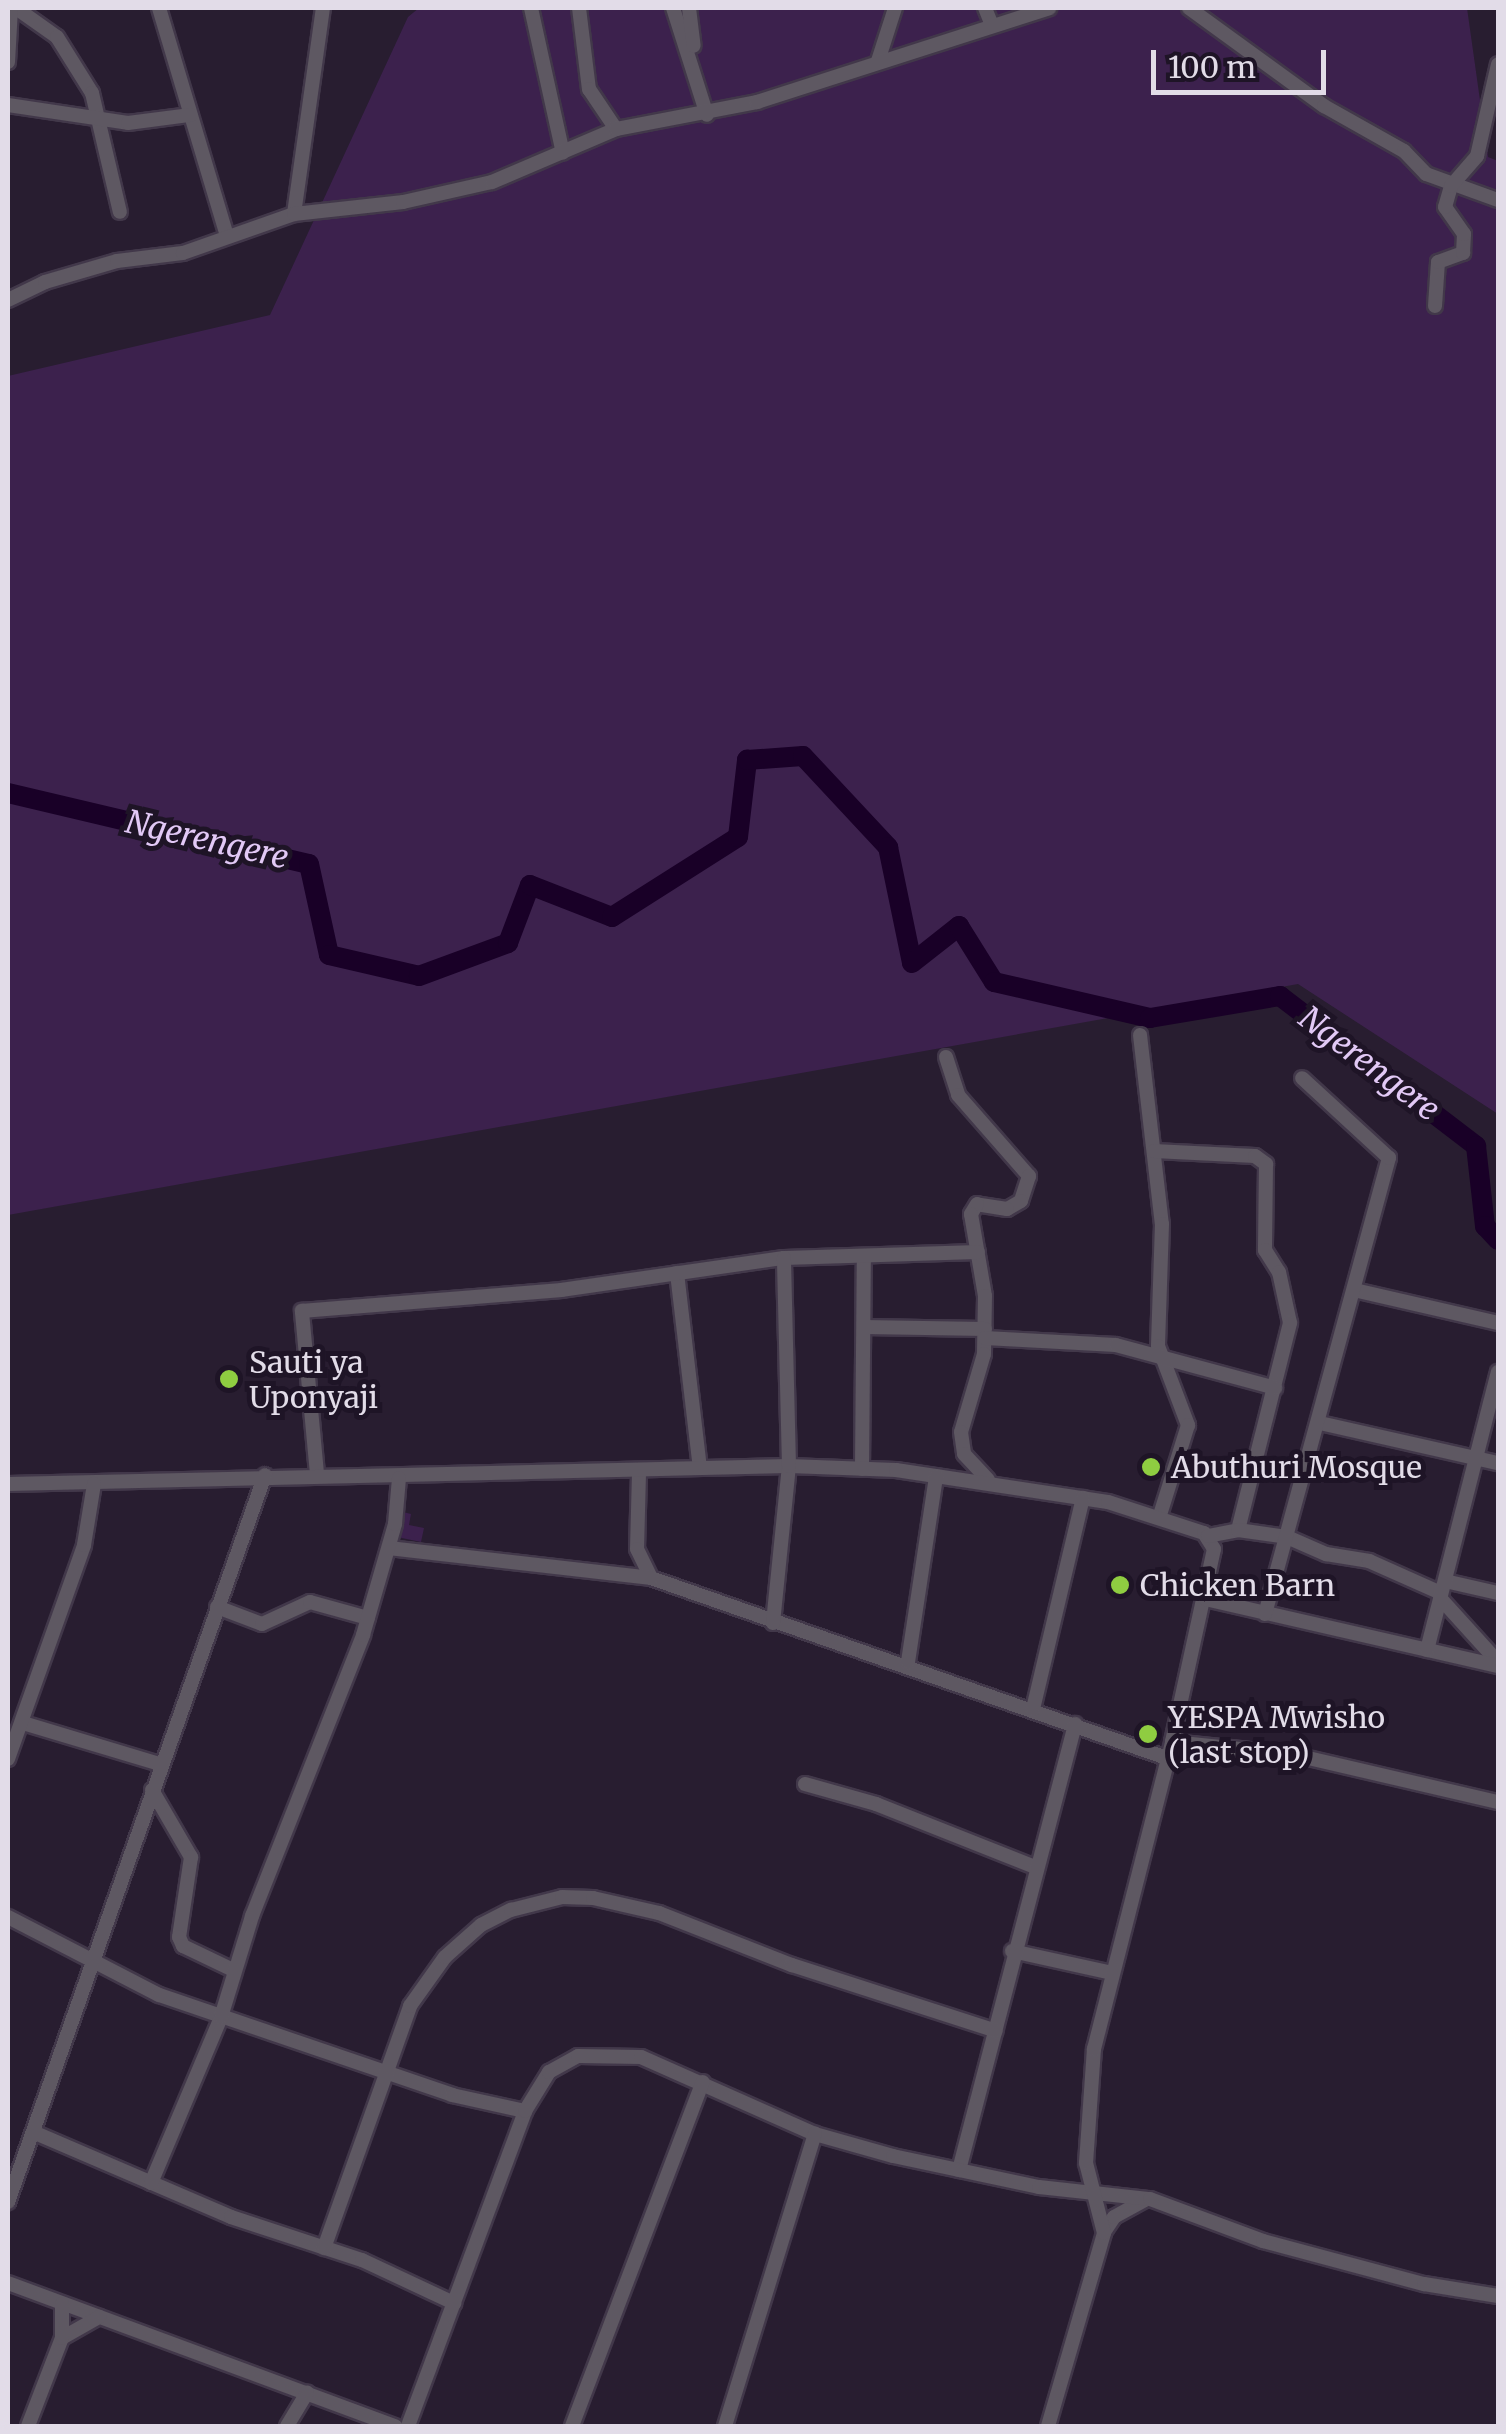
<!DOCTYPE html>
<html>
<head>
<meta charset="utf-8">
<style>
  body { margin:0 }
  #map { position:relative; width:1506px; height:2434px; overflow:hidden; background:#281d30; font-family:Merriweather,serif }
  div>[style] { position:absolute }
  .green>* { inset:0; background:#3c214d }
  .river>* { height:20px; margin:-10px; padding:0 10px; transform-origin:10px; border-radius:10px; background:#190027 }
  .roads { filter:drop-shadow(2px 0 #42384a) drop-shadow(-2px 0 #42384a) drop-shadow(0 2px #42384a) drop-shadow(0 -2px #42384a) }
  .minor>* { height:14px; margin:-7px; padding:0 7px; transform-origin:7px; border-radius:7px; background:#5e5862 }
  .dots>* { width:28px; height:28px; translate:-50% -50%; box-sizing:border-box; border:5px solid #1e1426; border-radius:50% }
  span { translate:-50% -50%; white-space:nowrap; text-align:center; line-height:1.15; -webkit-text-stroke:10px #1e1426; paint-order:stroke }
  .poi-label { font-size:30px; color:#e2dce8 }
  .left { translate:0 -50%; text-align:left }
  .water-label { font-size:32px; color:#e2c9f6; font-style:italic }
  .frame { position:absolute; inset:0; border:10px solid #e2dce8; pointer-events:none }
  .scale { position:absolute; left:1151px; top:50px; width:175px; height:45px; box-sizing:border-box; border:5px solid #e2dce8; border-top:0; padding-left:12px; font-size:30px; line-height:35px; white-space:nowrap; color:#e2dce8; -webkit-text-stroke:8px #1e1426; paint-order:stroke }
</style>
</head>
<body>
<div id="map">
  <div class="green">
    <div style="clip-path:polygon(419px 8px,1467px 8px,1488px 157px,1498px 161px,1498px 1114px,1298px 984px,8px 1215px,8px 376px,270px 315px,408px 17px)"></div>
    <div style="clip-path:polygon(403px 1512px,411px 1514px,409px 1525px,424px 1528px,421px 1542px,397px 1537px)"></div>
  </div>
  <div class="river">
    <div style="left:8px;top:793px;width:309px;rotate:13.3deg"></div>
    <div style="left:309px;top:864px;width:93px;rotate:77.6deg"></div>
    <div style="left:329px;top:955px;width:92px;rotate:13.1deg"></div>
    <div style="left:419px;top:976px;width:95px;rotate:-20.3deg"></div>
    <div style="left:508px;top:943px;width:62px;rotate:-69.2deg"></div>
    <div style="left:530px;top:885px;width:88px;rotate:21.3deg"></div>
    <div style="left:612px;top:917px;width:149px;rotate:-32.4deg"></div>
    <div style="left:738px;top:837px;width:78px;rotate:-83.3deg"></div>
    <div style="left:747px;top:760px;width:56px;rotate:-4.1deg"></div>
    <div style="left:803px;top:756px;width:125px;rotate:47deg"></div>
    <div style="left:888px;top:847px;width:118px;rotate:78.3deg"></div>
    <div style="left:912px;top:963px;width:60px;rotate:-38.2deg"></div>
    <div style="left:959px;top:926px;width:66px;rotate:58deg"></div>
    <div style="left:994px;top:982px;width:160px;rotate:13deg"></div>
    <div style="left:1150px;top:1018px;width:132px;rotate:-9.6deg"></div>
    <div style="left:1280px;top:996px;width:247px;rotate:37.4deg"></div>
    <div style="left:1476px;top:1146px;width:81px;rotate:83.6deg"></div>
    <div style="left:1485px;top:1226px;width:19px;rotate:47deg"></div>
  </div>
  <div class="roads">
    <div class="minor">
      <div style="left:16px;top:8px;width:50px;rotate:35.3deg"></div>
      <div style="left:57px;top:37px;width:66px;rotate:58deg"></div>
      <div style="left:92px;top:93px;width:122px;rotate:76.8deg"></div>
      <div style="left:159px;top:8px;width:238px;rotate:73.4deg"></div>
      <div style="left:531px;top:8px;width:148px;rotate:77.6deg"></div>
      <div style="left:579px;top:8px;width:82px;rotate:83deg"></div>
      <div style="left:589px;top:89px;width:48px;rotate:56deg"></div>
      <div style="left:673px;top:8px;width:112px;rotate:72.4deg"></div>
      <div style="left:689px;top:8px;width:38px;rotate:83deg"></div>
      <div style="left:985px;top:8px;width:18px;rotate:68deg"></div>
      <div style="left:1189px;top:8px;width:167px;rotate:36deg"></div>
      <div style="left:1324px;top:106px;width:92px;rotate:29.4deg"></div>
      <div style="left:1404px;top:151px;width:32px;rotate:46deg"></div>
      <div style="left:1426px;top:174px;width:77px;rotate:19.9deg"></div>
      <div style="left:878px;top:61px;width:56px;rotate:-72.2deg"></div>
      <div style="left:8px;top:62px;width:54px;rotate:-86.8deg"></div>
      <div style="left:8px;top:105px;width:121px;rotate:8.5deg"></div>
      <div style="left:128px;top:123px;width:63px;rotate:-7.4deg"></div>
      <div style="left:294px;top:214px;width:208px;rotate:-82deg"></div>
      <div style="left:8px;top:300px;width:41px;rotate:-25.9deg"></div>
      <div style="left:45px;top:282px;width:75px;rotate:-16.3deg"></div>
      <div style="left:117px;top:261px;width:66px;rotate:-6.9deg"></div>
      <div style="left:183px;top:253px;width:118px;rotate:-19.4deg"></div>
      <div style="left:294px;top:214px;width:110px;rotate:-6.3deg"></div>
      <div style="left:403px;top:202px;width:91px;rotate:-12.7deg"></div>
      <div style="left:492px;top:182px;width:135px;rotate:-23.1deg"></div>
      <div style="left:616px;top:129px;width:144px;rotate:-10.8deg"></div>
      <div style="left:757px;top:102px;width:307px;rotate:-17.8deg"></div>
      <div style="left:1435px;top:306px;width:44px;rotate:-86.1deg"></div>
      <div style="left:1438px;top:262px;width:27px;rotate:-20deg"></div>
      <div style="left:1463px;top:253px;width:19px;rotate:-87deg"></div>
      <div style="left:1464px;top:234px;width:33px;rotate:-125deg"></div>
      <div style="left:1445px;top:207px;width:22px;rotate:-74deg"></div>
      <div style="left:1451px;top:186px;width:40px;rotate:-49deg"></div>
      <div style="left:1477px;top:156px;width:94px;rotate:-77.1deg"></div>
      <div style="left:1140px;top:1035px;width:190px;rotate:83.4deg"></div>
      <div style="left:1162px;top:1224px;width:122px;rotate:91.9deg"></div>
      <div style="left:1158px;top:1346px;width:85px;rotate:69.2deg"></div>
      <div style="left:1188px;top:1425px;width:94px;rotate:107.3deg"></div>
      <div style="left:946px;top:1057px;width:40px;rotate:72deg"></div>
      <div style="left:958px;top:1095px;width:108px;rotate:48.8deg"></div>
      <div style="left:1029px;top:1176px;width:26px;rotate:108deg"></div>
      <div style="left:1021px;top:1201px;width:16px;rotate:150deg"></div>
      <div style="left:1007px;top:1209px;width:30px;rotate:-171deg"></div>
      <div style="left:977px;top:1204px;width:12px;rotate:121deg"></div>
      <div style="left:971px;top:1214px;width:83px;rotate:80.3deg"></div>
      <div style="left:985px;top:1296px;width:58px;rotate:91deg"></div>
      <div style="left:984px;top:1354px;width:81px;rotate:106.4deg"></div>
      <div style="left:961px;top:1432px;width:22px;rotate:82deg"></div>
      <div style="left:964px;top:1454px;width:35px;rotate:47deg"></div>
      <div style="left:1154px;top:1151px;width:101px;rotate:2.8deg"></div>
      <div style="left:1255px;top:1156px;width:14px;rotate:36deg"></div>
      <div style="left:1266px;top:1164px;width:86px;rotate:90.7deg"></div>
      <div style="left:1265px;top:1250px;width:26px;rotate:58deg"></div>
      <div style="left:1279px;top:1272px;width:52px;rotate:77.8deg"></div>
      <div style="left:1290px;top:1323px;width:213px;rotate:104.1deg"></div>
      <div style="left:677px;top:1273px;width:196px;rotate:83.3deg"></div>
      <div style="left:1354px;top:1290px;width:148px;rotate:12.9deg"></div>
      <div style="left:864px;top:1327px;width:121px;rotate:0.9deg"></div>
      <div style="left:985px;top:1338px;width:131px;rotate:3.1deg"></div>
      <div style="left:1116px;top:1345px;width:165px;rotate:15.1deg"></div>
      <div style="left:1320px;top:1423px;width:182px;rotate:12.7deg"></div>
      <div style="left:862px;top:1469px;width:213px;rotate:-89.5deg"></div>
      <div style="left:639px;top:1473px;width:76px;rotate:91.5deg"></div>
      <div style="left:637px;top:1549px;width:32px;rotate:64deg"></div>
      <div style="left:651px;top:1578px;width:543px;rotate:19.24deg"></div>
      <div style="left:317px;top:1474px;width:164px;rotate:-95.3deg"></div>
      <div style="left:302px;top:1311px;width:260px;rotate:-4.6deg"></div>
      <div style="left:561px;top:1290px;width:225px;rotate:-8.2deg"></div>
      <div style="left:784px;top:1258px;width:194px;rotate:-1.8deg"></div>
      <div style="left:8px;top:1484px;width:781px;rotate:-1.32deg"></div>
      <div style="left:789px;top:1466px;width:107px;rotate:2.1deg"></div>
      <div style="left:896px;top:1470px;width:214px;rotate:8.6deg"></div>
      <div style="left:1108px;top:1502px;width:101px;rotate:17.9deg"></div>
      <div style="left:1204px;top:1533px;width:19px;rotate:58deg"></div>
      <div style="left:1214px;top:1549px;width:198px;rotate:102.3deg"></div>
      <div style="left:1208px;top:1536px;width:31px;rotate:-11deg"></div>
      <div style="left:1238px;top:1530px;width:49px;rotate:8.1deg"></div>
      <div style="left:1287px;top:1537px;width:43px;rotate:23.6deg"></div>
      <div style="left:1326px;top:1554px;width:44px;rotate:9.2deg"></div>
      <div style="left:1369px;top:1561px;width:79px;rotate:24deg"></div>
      <div style="left:389px;top:1548px;width:264px;rotate:6.5deg"></div>
      <div style="left:1445px;top:1581px;width:54px;rotate:12.8deg"></div>
      <div style="left:1440px;top:1598px;width:86px;rotate:47.8deg"></div>
      <div style="left:1205px;top:1599px;width:301px;rotate:12.9deg"></div>
      <div style="left:217px;top:1607px;width:48px;rotate:20.7deg"></div>
      <div style="left:262px;top:1624px;width:53px;rotate:-24.6deg"></div>
      <div style="left:310px;top:1602px;width:60px;rotate:15.4deg"></div>
      <div style="left:1265px;top:1614px;width:473px;rotate:-74.8deg"></div>
      <div style="left:1389px;top:1158px;width:118px;rotate:-137.4deg"></div>
      <div style="left:773px;top:1623px;width:158px;rotate:-84.2deg"></div>
      <div style="left:789px;top:1466px;width:208px;rotate:-91.4deg"></div>
      <div style="left:1427px;top:1650px;width:287px;rotate:-75.7deg"></div>
      <div style="left:908px;top:1662px;width:188px;rotate:-81.4deg"></div>
      <div style="left:1033px;top:1709px;width:217px;rotate:-76.7deg"></div>
      <div style="left:23px;top:1723px;width:143px;rotate:16.7deg"></div>
      <div style="left:8px;top:1759px;width:227px;rotate:-70.4deg"></div>
      <div style="left:84px;top:1545px;width:62px;rotate:-80.7deg"></div>
      <div style="left:805px;top:1784px;width:74px;rotate:15.7deg"></div>
      <div style="left:876px;top:1804px;width:171px;rotate:21.6deg"></div>
      <div style="left:152px;top:1790px;width:78px;rotate:59.8deg"></div>
      <div style="left:191px;top:1857px;width:81px;rotate:98.5deg"></div>
      <div style="left:179px;top:1937px;width:10px;rotate:66deg"></div>
      <div style="left:183px;top:1946px;width:55px;rotate:25.6deg"></div>
      <div style="left:8px;top:1917px;width:170px;rotate:27.3deg"></div>
      <div style="left:159px;top:1995px;width:310px;rotate:18.8deg"></div>
      <div style="left:452px;top:2095px;width:75px;rotate:12.4deg"></div>
      <div style="left:1012px;top:1951px;width:102px;rotate:12.4deg"></div>
      <div style="left:33px;top:2132px;width:215px;rotate:23.2deg"></div>
      <div style="left:231px;top:2217px;width:138px;rotate:18.2deg"></div>
      <div style="left:362px;top:2260px;width:102px;rotate:25.1deg"></div>
      <div style="left:959px;top:2170px;width:461px;rotate:-75.4deg"></div>
      <div style="left:151px;top:2183px;width:180px;rotate:-67.1deg"></div>
      <div style="left:221px;top:2017px;width:106px;rotate:-72.9deg"></div>
      <div style="left:252px;top:1916px;width:302px;rotate:-68.4deg"></div>
      <div style="left:363px;top:1635px;width:116px;rotate:-73.9deg"></div>
      <div style="left:395px;top:1524px;width:46px;rotate:-85deg"></div>
      <div style="left:8px;top:2202px;width:771px;rotate:-70.53deg"></div>
      <div style="left:1104px;top:2232px;width:18px;rotate:-56deg"></div>
      <div style="left:1114px;top:2217px;width:35px;rotate:-29deg"></div>
      <div style="left:324px;top:2248px;width:257px;rotate:-70.4deg"></div>
      <div style="left:410px;top:2006px;width:60px;rotate:-54.5deg"></div>
      <div style="left:445px;top:1957px;width:48px;rotate:-41.6deg"></div>
      <div style="left:481px;top:1925px;width:34px;rotate:-27deg"></div>
      <div style="left:511px;top:1910px;width:53px;rotate:-14.3deg"></div>
      <div style="left:562px;top:1897px;width:31px;rotate:2deg"></div>
      <div style="left:593px;top:1898px;width:68px;rotate:12.8deg"></div>
      <div style="left:659px;top:1913px;width:143px;rotate:21.4deg"></div>
      <div style="left:792px;top:1965px;width:214px;rotate:17.9deg"></div>
      <div style="left:8px;top:2283px;width:413px;rotate:20.3deg"></div>
      <div style="left:62px;top:2338px;width:43px;rotate:-29.6deg"></div>
      <div style="left:28px;top:2426px;width:94px;rotate:-68.9deg"></div>
      <div style="left:62px;top:2338px;width:34px;rotate:-90deg"></div>
      <div style="left:287px;top:2426px;width:39px;rotate:-59deg"></div>
      <div style="left:408px;top:2426px;width:336px;rotate:-69.6deg"></div>
      <div style="left:525px;top:2111px;width:46px;rotate:-58.4deg"></div>
      <div style="left:549px;top:2072px;width:33px;rotate:-29deg"></div>
      <div style="left:578px;top:2056px;width:63px;rotate:0.9deg"></div>
      <div style="left:641px;top:2057px;width:190px;rotate:23.9deg"></div>
      <div style="left:815px;top:2134px;width:81px;rotate:15.8deg"></div>
      <div style="left:893px;top:2156px;width:149px;rotate:12deg"></div>
      <div style="left:1039px;top:2187px;width:112px;rotate:6.2deg"></div>
      <div style="left:1150px;top:2199px;width:121px;rotate:20.4deg"></div>
      <div style="left:1263px;top:2241px;width:167px;rotate:15deg"></div>
      <div style="left:1424px;top:2284px;width:75px;rotate:9.2deg"></div>
      <div style="left:572px;top:2426px;width:368px;rotate:-69.2deg"></div>
      <div style="left:725px;top:2426px;width:306px;rotate:-72.9deg"></div>
      <div style="left:1048px;top:2426px;width:201px;rotate:-73.8deg"></div>
      <div style="left:1104px;top:2233px;width:72px;rotate:-104.4deg"></div>
      <div style="left:1086px;top:2163px;width:114px;rotate:-86deg"></div>
      <div style="left:1094px;top:2049px;width:317px;rotate:-75.7deg"></div>
      <div style="left:1172px;top:1742px;width:120px;rotate:5.8deg"></div>
      <div style="left:1291px;top:1754px;width:212px;rotate:13.1deg"></div>
    </div>
  </div>
  <div class="dots">
    <div style="left:229px;top:1379px;background:#8fcd41"></div>
    <div style="left:1151px;top:1467px;background:#8fcd41"></div>
    <div style="left:1120px;top:1585px;background:#8fcd41"></div>
    <div style="left:1148px;top:1734px;background:#8fcd41"></div>
  </div>
  <div class="poi-label">
    <span class="left" style="left:249px;top:1379px">Sauti ya<br>Uponyaji</span>
    <span class="left" style="left:1171px;top:1467px">Abuthuri Mosque</span>
    <span class="left" style="left:1140px;top:1585px">Chicken Barn</span>
    <span class="left" style="left:1168px;top:1734px">YESPA Mwisho<br>(last stop)</span>
  </div>
  <div class="water-label">
    <span style="left:207px;top:840px;rotate:13deg">Ngerengere</span>
    <span style="left:1369px;top:1064px;rotate:37deg">Ngerengere</span>
  </div>
  <div class="frame"></div>
  <div class="scale">100 m</div>
</div>
</body>
</html>
